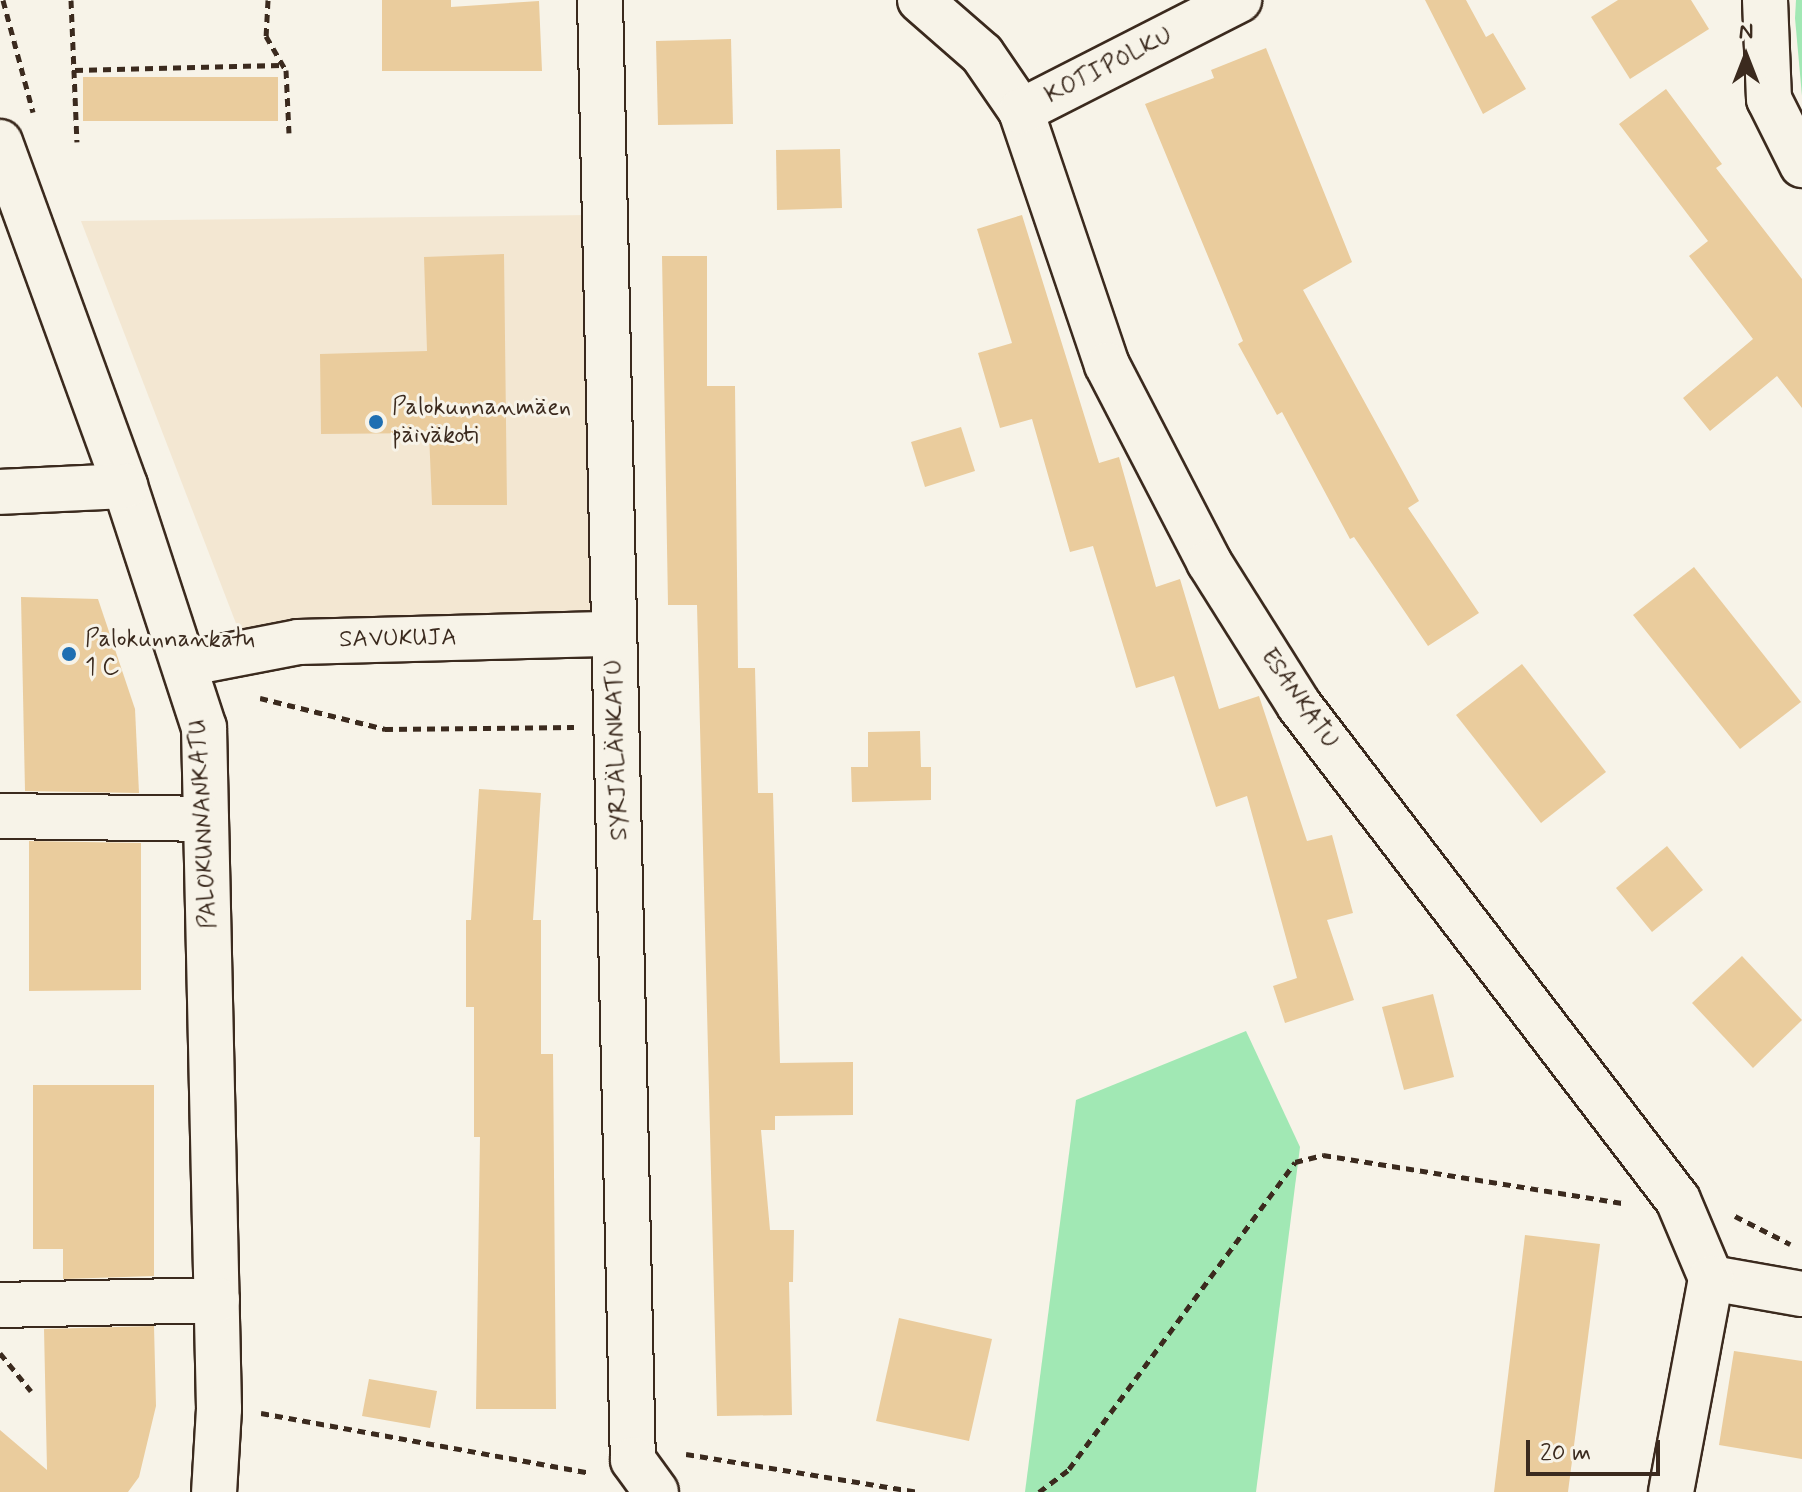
<!DOCTYPE html>
<html>
<head>
<meta charset="utf-8">
<style>
  body { margin:0 }
  #map { position:relative; width:1802px; height:1492px; overflow:hidden; background:#f7f3e8; font-family:Mynerve,sans-serif }
  div>[style] { position:absolute }
  .built>* { inset:0; background:#f3e7d2 }
  .green>* { inset:0; background:#a1e8b4 }
  .building>* { inset:0; background:#eacc9d }
  .path>* { height:5px; margin-top:-2.5px; transform-origin:0; background:repeating-linear-gradient(90deg,#3b2a1e 0 8px,transparent 0 14px) }
  .roads { filter:drop-shadow(2px 0 #3b2a1e) drop-shadow(-2px 0 #3b2a1e) drop-shadow(0 2px #3b2a1e) drop-shadow(0 -2px #3b2a1e) }
  .minor>* { height:44px; margin:-22px; padding:0 22px; transform-origin:22px; border-radius:22px; background:#f7f3e8 }
  .dots>* { width:22px; height:22px; translate:-50% -50%; box-sizing:border-box; border:4px solid #f7f3e8; border-radius:50% }
  span { translate:-50% -50%; white-space:nowrap; text-align:center; line-height:1.15; -webkit-text-stroke:6px #f7f3e8; paint-order:stroke }
  .street-label { font-size:24px; color:#3b2a1e }
  .poi-label { font-size:24px; color:#3b2a1e }
  .left { translate:0 -50%; text-align:left }
  .north { position:absolute; left:1706px; top:16px; width:80px; height:80px; -webkit-text-stroke:6px #f7f3e8; paint-order:stroke; rotate:0deg; font-size:22px; font-weight:700; line-height:32px; text-align:center; color:#3b2a1e }
  .north::after { content:''; display:block; margin:auto; width:28px; height:36px; background:#3b2a1e; clip-path:polygon(50% 0,100% 100%,50% 72%,0 100%) }
  .scale { position:absolute; left:1526px; top:1440px; width:134px; height:36px; box-sizing:border-box; border:4px solid #3b2a1e; border-top:0; padding-left:10px; font-size:24px; line-height:28px; white-space:nowrap; color:#3b2a1e; -webkit-text-stroke:6px #f7f3e8; paint-order:stroke }
</style>
</head>
<body>
<div id="map">
  <div class="built">
    <div style="clip-path:polygon(589px 215px,598px 623px,242px 639px,81px 221px)"></div>
  </div>
  <div class="green">
    <div style="clip-path:polygon(1796px 0,1802px 0,1802px 96px,1795px 18px)"></div>
    <div style="clip-path:polygon(1246px 1031px,1300px 1147px,1256px 1492px,1025px 1492px,1076px 1100px)"></div>
  </div>
  <div class="building">
    <div style="clip-path:polygon(382px 0,451px 0,451px 7px,539px 1px,542px 71px,382px 71px)"></div>
    <div style="clip-path:polygon(1425px 0,1466px 0,1486px 37px,1493px 33px,1526px 89px,1483px 114px)"></div>
    <div style="clip-path:polygon(1618px 0,1691px 0,1709px 29px,1630px 79px,1591px 17px)"></div>
    <div style="clip-path:polygon(731px 39px,733px 124px,658px 125px,656px 41px)"></div>
    <div style="clip-path:polygon(1266px 48px,1352px 262px,1303px 290px,1419px 501px,1408px 508px,1479px 613px,1428px 646px,1354px 537px,1350px 539px,1282px 412px,1277px 415px,1238px 344px,1243px 341px,1145px 104px,1214px 78px,1211px 70px)"></div>
    <div style="clip-path:polygon(83px 77px,278px 77px,278px 121px,83px 121px)"></div>
    <div style="clip-path:polygon(1666px 89px,1722px 164px,1716px 168px,1802px 279px,1802px 408px,1777px 376px,1710px 431px,1683px 398px,1753px 339px,1689px 256px,1708px 241px,1619px 124px)"></div>
    <div style="clip-path:polygon(840px 149px,842px 208px,777px 210px,776px 150px)"></div>
    <div style="clip-path:polygon(1022px 215px,1099px 463px,1119px 457px,1156px 587px,1180px 579px,1219px 709px,1259px 696px,1307px 841px,1332px 835px,1353px 913px,1327px 920px,1354px 1000px,1285px 1023px,1273px 986px,1297px 978px,1247px 796px,1216px 807px,1174px 676px,1136px 688px,1093px 546px,1070px 552px,1032px 419px,1000px 428px,978px 353px,1012px 343px,977px 229px)"></div>
    <div style="clip-path:polygon(504px 254px,507px 505px,432px 505px,429px 433px,321px 434px,320px 354px,427px 351px,424px 257px)"></div>
    <div style="clip-path:polygon(662px 256px,707px 256px,707px 386px,735px 386px,738px 668px,755px 668px,758px 793px,773px 793px,780px 1063px,853px 1062px,853px 1115px,775px 1116px,775px 1130px,761px 1130px,770px 1230px,794px 1230px,793px 1282px,789px 1282px,792px 1415px,717px 1416px,697px 605px,668px 605px)"></div>
    <div style="clip-path:polygon(961px 427px,975px 471px,925px 487px,911px 442px)"></div>
    <div style="clip-path:polygon(1694px 567px,1801px 702px,1740px 749px,1633px 615px)"></div>
    <div style="clip-path:polygon(21px 597px,98px 599px,135px 709px,139px 793px,25px 791px)"></div>
    <div style="clip-path:polygon(1522px 664px,1606px 772px,1541px 823px,1456px 715px)"></div>
    <div style="clip-path:polygon(920px 731px,921px 767px,931px 767px,931px 800px,852px 802px,851px 767px,868px 767px,868px 732px)"></div>
    <div style="clip-path:polygon(479px 789px,541px 793px,533px 920px,541px 920px,541px 1054px,553px 1054px,556px 1409px,476px 1409px,480px 1137px,474px 1137px,474px 1007px,466px 1007px,466px 920px,471px 920px)"></div>
    <div style="clip-path:polygon(29px 841px,141px 843px,141px 990px,29px 991px)"></div>
    <div style="clip-path:polygon(1667px 846px,1703px 890px,1652px 932px,1616px 888px)"></div>
    <div style="clip-path:polygon(1742px 956px,1802px 1020px,1753px 1068px,1692px 1003px)"></div>
    <div style="clip-path:polygon(1433px 994px,1454px 1077px,1404px 1090px,1382px 1007px)"></div>
    <div style="clip-path:polygon(33px 1085px,154px 1085px,154px 1276px,63px 1279px,63px 1249px,33px 1249px)"></div>
    <div style="clip-path:polygon(1525px 1235px,1600px 1244px,1568px 1492px,1494px 1492px)"></div>
    <div style="clip-path:polygon(899px 1318px,992px 1339px,969px 1441px,876px 1421px)"></div>
    <div style="clip-path:polygon(154px 1326px,156px 1406px,139px 1477px,128px 1492px,0 1492px,0 1430px,47px 1470px,44px 1329px)"></div>
    <div style="clip-path:polygon(1734px 1351px,1802px 1361px,1802px 1459px,1719px 1445px)"></div>
    <div style="clip-path:polygon(369px 1379px,437px 1391px,430px 1428px,362px 1416px)"></div>
  </div>
  <div class="path">
    <div style="left:3px;top:0;width:116px;rotate:75deg"></div>
    <div style="left:71px;top:0;width:142px;rotate:87.6deg"></div>
    <div style="left:268px;top:0;width:36px;rotate:93deg"></div>
    <div style="left:266px;top:36px;width:39px;rotate:60deg"></div>
    <div style="left:286px;top:70px;width:63px;rotate:87.3deg"></div>
    <div style="left:75px;top:70px;width:206px;rotate:-1.4deg"></div>
    <div style="left:260px;top:698px;width:129px;rotate:13.9deg"></div>
    <div style="left:385px;top:729px;width:189px;rotate:-0.6deg"></div>
    <div style="left:1735px;top:1216px;width:62px;rotate:27deg"></div>
    <div style="left:0;top:1353px;width:49px;rotate:50.8deg"></div>
    <div style="left:261px;top:1413px;width:334px;rotate:10.3deg"></div>
    <div style="left:686px;top:1454px;width:234px;rotate:9.3deg"></div>
    <div style="left:1039px;top:1492px;width:38px;rotate:-37deg"></div>
    <div style="left:1069px;top:1469px;width:381px;rotate:-53.6deg"></div>
    <div style="left:1295px;top:1162px;width:29px;rotate:-14deg"></div>
    <div style="left:1323px;top:1155px;width:303px;rotate:9.1deg"></div>
  </div>
  <div class="roads">
    <div class="minor">
      <div style="left:600px;top:0;width:1460px;rotate:88.71deg"></div>
      <div style="left:633px;top:1460px;width:39px;rotate:54deg"></div>
      <div style="left:920px;top:0;width:82px;rotate:41.1deg"></div>
      <div style="left:982px;top:54px;width:69px;rotate:55.6deg"></div>
      <div style="left:1021px;top:111px;width:268px;rotate:71.3deg"></div>
      <div style="left:1107px;top:365px;width:222px;rotate:62.6deg"></div>
      <div style="left:1209px;top:562px;width:169px;rotate:57.8deg"></div>
      <div style="left:1299px;top:705px;width:623px;rotate:52.56deg"></div>
      <div style="left:1678px;top:1200px;width:85px;rotate:67.1deg"></div>
      <div style="left:1765px;top:0;width:99px;rotate:87.7deg"></div>
      <div style="left:1769px;top:99px;width:74px;rotate:63.4deg"></div>
      <div style="left:1021px;top:111px;width:245px;rotate:-27deg"></div>
      <div style="left:0;top:142px;width:366px;rotate:70deg"></div>
      <div style="left:125px;top:486px;width:254px;rotate:71.9deg"></div>
      <div style="left:204px;top:727px;width:682px;rotate:88.74deg"></div>
      <div style="left:219px;top:1409px;width:83px;rotate:93.4deg"></div>
      <div style="left:0;top:492px;width:125px;rotate:-2.7deg"></div>
      <div style="left:185px;top:664px;width:115px;rotate:-11deg"></div>
      <div style="left:298px;top:642px;width:315px;rotate:-1.5deg"></div>
      <div style="left:0;top:816px;width:206px;rotate:0.8deg"></div>
      <div style="left:1711px;top:1278px;width:92px;rotate:10deg"></div>
      <div style="left:0;top:1305px;width:217px;rotate:-1.3deg"></div>
      <div style="left:1671px;top:1492px;width:218px;rotate:-79.4deg"></div>
    </div>
  </div>
  <div class="dots">
    <div style="left:376px;top:422px;background:#1f6fb2"></div>
    <div style="left:69px;top:654px;background:#1f6fb2"></div>
  </div>
  <div class="street-label">
    <span style="left:1109px;top:66px;rotate:-27deg">KOTIPOLKU</span>
    <span style="left:398px;top:639px;rotate:-1deg">SAVUKUJA</span>
    <span style="left:1299px;top:699px;rotate:55deg">ESANKATU</span>
    <span style="left:617px;top:750px;rotate:-92deg">SYRJÄLÄNKATU</span>
    <span style="left:204px;top:824px;rotate:-93deg">PALOKUNNANKATU</span>
  </div>
  <div class="poi-label">
    <span class="left" style="left:392px;top:422px">Palokunnanmäen<br>päiväkoti</span>
    <span class="left" style="left:85px;top:654px">Palokunnankatu<br>1 C</span>
  </div>
  <div class="north">N</div>
  <div class="scale">20 m</div>
</div>
</body>
</html>
